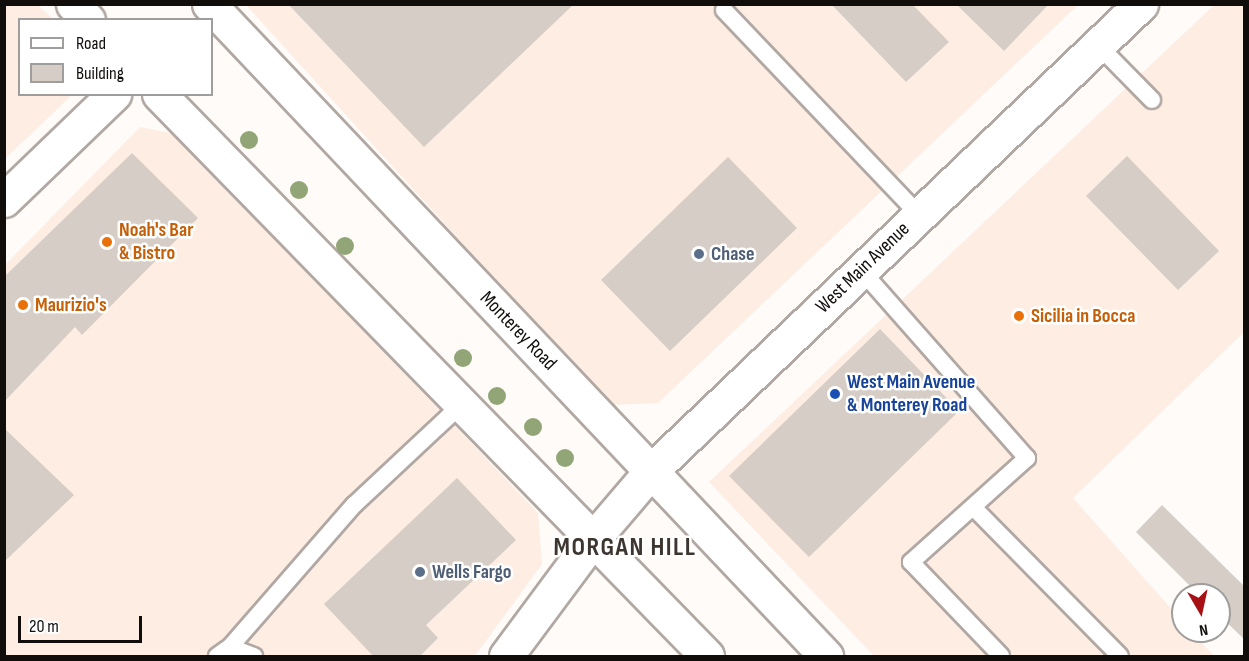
<!DOCTYPE html>
<html>
<head>
<meta charset="utf-8">
<style>
  body { margin:0 }
  #map { position:relative; width:1249px; height:661px; overflow:hidden; background:#fffbf8; font-family:"Sofia Sans Condensed",sans-serif }
  div>[style] { position:absolute }
  .built>* { inset:0; background:#feede3 }
  .building>* { inset:0; background:#d5cdc6 }
  .roads { filter:drop-shadow(2px 0 #b1a8a3) drop-shadow(-2px 0 #b1a8a3) drop-shadow(0 2px #b1a8a3) drop-shadow(0 -2px #b1a8a3) }
  .service>* { height:16px; margin:-8px; padding:0 8px; transform-origin:8px; border-radius:8px; background:#fff }
  .minor>* { height:33px; margin:-16.5px; padding:0 16.5px; transform-origin:16.5px; border-radius:16.5px; background:#fff }
  .secondary>* { height:33px; margin:-16.5px; padding:0 16.5px; transform-origin:16.5px; border-radius:16.5px; background:#fff }
  .trees>* { width:18px; height:18px; margin:-9px; border-radius:50%; background:#92a577 }
  .dots>* { width:16px; height:16px; translate:-50% -50%; box-sizing:border-box; border:3px solid #fff; border-radius:50% }
  span { translate:-50% -50%; white-space:nowrap; text-align:center; line-height:1.15; -webkit-text-stroke:5px #fff; paint-order:stroke }
  .food-label { font-size:20px; color:#c56008; font-weight:700 }
  .left { translate:0 -50%; text-align:left }
  .service-label { font-size:20px; color:#4e5e75; font-weight:700 }
  .street-label { font-size:20px; color:#100d0b }
  .transit-label { font-size:20px; color:#164399; font-weight:700 }
  .district-label { font-size:26px; color:#3c3530; font-weight:700; letter-spacing:1.5px }
  .frame { position:absolute; inset:0; border:6px solid #100d0b; pointer-events:none }
  .legend { position:absolute; left:18px; top:18px; width:195px; height:78px; box-sizing:border-box; background:#fff; border:2px solid #9f9e9d; margin:0; padding:8px 10px; list-style:none; font-size:18px; color:#100d0b }
  .legend li { display:flex; align-items:center; gap:12px; height:30px }
  .legend b { width:30px; border:2px solid #9f9e9d }
  .north { position:absolute; left:1171px; top:583px; width:60px; height:60px; box-sizing:border-box; background:#fff; border:2px solid #9f9e9d; border-radius:50%; rotate:171deg; font-size:16px; font-weight:700; line-height:24px; text-align:center; color:#100d0b }
  .north::after { content:''; display:block; margin:auto; width:21px; height:27px; background:#a61115; clip-path:polygon(50% 0,100% 100%,50% 72%,0 100%) }
  .scale { position:absolute; left:18px; top:616px; width:124px; height:27px; box-sizing:border-box; border:3px solid #100d0b; border-top:0; padding-left:8px; font-size:18px; line-height:21px; white-space:nowrap; color:#100d0b; -webkit-text-stroke:4px #fff; paint-order:stroke }
</style>
</head>
<body>
<div id="map">
  <div class="built">
    <div style="clip-path:polygon(5px 4px,38px 5px,53px 19px,20px 20px,20px 94px,72px 95px,5px 159px)"></div>
    <div style="clip-path:polygon(246px 5px,1078px 5px,658px 403px,609px 405px)"></div>
    <div style="clip-path:polygon(1214px 5px,1244px 5px,1244px 332px,1073px 498px,1183px 622px,1183px 631px,1191px 631px,1214px 656px,874px 656px,709px 482px)"></div>
    <div style="clip-path:polygon(140px 127px,180px 135px,538px 513px,542px 564px,475px 656px,5px 656px,4px 266px)"></div>
  </div>
  <div class="building">
    <div style="clip-path:polygon(288px 4px,574px 4px,424px 147px)"></div>
    <div style="clip-path:polygon(831px 4px,912px 4px,949px 42px,906px 82px)"></div>
    <div style="clip-path:polygon(956px 4px,1049px 4px,1004px 51px)"></div>
    <div style="clip-path:polygon(132px 153px,198px 218px,82px 335px,75px 327px,4px 402px,4px 277px)"></div>
    <div style="clip-path:polygon(1127px 156px,1219px 251px,1178px 290px,1086px 196px)"></div>
    <div style="clip-path:polygon(728px 157px,797px 228px,670px 351px,601px 280px)"></div>
    <div style="clip-path:polygon(880px 329px,959px 411px,809px 557px,729px 476px)"></div>
    <div style="clip-path:polygon(4px 428px,74px 495px,4px 562px)"></div>
    <div style="clip-path:polygon(457px 478px,516px 540px,426px 625px,438px 638px,419px 657px,374px 657px,324px 604px)"></div>
    <div style="clip-path:polygon(1162px 505px,1245px 587px,1245px 640px,1219px 615px,1219px 595px,1199px 595px,1136px 532px)"></div>
  </div>
  <div class="roads">
    <div class="service">
      <div style="left:724px;top:10px;width:283px;rotate:46.4deg"></div>
      <div style="left:1098px;top:45px;width:77px;rotate:45.5deg"></div>
      <div style="left:861px;top:270px;width:251px;rotate:48.6deg"></div>
      <div style="left:1027px;top:458px;width:156px;rotate:138.1deg"></div>
      <div style="left:911px;top:562px;width:130px;rotate:46.2deg"></div>
      <div style="left:973px;top:507px;width:209px;rotate:45.4deg"></div>
      <div style="left:230px;top:647px;width:26px;rotate:21deg"></div>
      <div style="left:217px;top:656px;width:16px;rotate:-35deg"></div>
      <div style="left:230px;top:647px;width:189px;rotate:-48.9deg"></div>
      <div style="left:354px;top:505px;width:148px;rotate:-43.1deg"></div>
    </div>
    <div class="minor">
      <div style="left:4px;top:200px;width:153px;rotate:-43.9deg"></div>
    </div>
    <div class="secondary">
      <div style="left:73px;top:4px;width:22px;rotate:47deg"></div>
      <div style="left:209px;top:4px;width:898px;rotate:46.58deg"></div>
      <div style="left:159px;top:94px;width:785px;rotate:45.72deg"></div>
      <div style="left:506px;top:656px;width:146px;rotate:-53.4deg"></div>
      <div style="left:593px;top:539px;width:89px;rotate:-49.5deg"></div>
      <div style="left:651px;top:471px;width:677px;rotate:-43.62deg"></div>
    </div>
  </div>
  <div class="trees">
    <div style="left:249px;top:140px"></div>
    <div style="left:299px;top:190px"></div>
    <div style="left:345px;top:246px"></div>
    <div style="left:463px;top:358px"></div>
    <div style="left:497px;top:396px"></div>
    <div style="left:533px;top:427px"></div>
    <div style="left:565px;top:458px"></div>
  </div>
  <div class="dots">
    <div style="left:107px;top:242px;background:#e8710a"></div>
    <div style="left:699px;top:254px;background:#5c6f8a"></div>
    <div style="left:23px;top:305px;background:#e8710a"></div>
    <div style="left:1019px;top:316px;background:#e8710a"></div>
    <div style="left:835px;top:394px;background:#1a4fb4"></div>
    <div style="left:420px;top:572px;background:#5c6f8a"></div>
  </div>
  <div class="food-label">
    <span class="left" style="left:119px;top:242px">Noah's Bar<br>&amp; Bistro</span>
    <span class="left" style="left:35px;top:305px">Maurizio's</span>
    <span class="left" style="left:1031px;top:316px">Sicilia in Bocca</span>
  </div>
  <div class="service-label">
    <span class="left" style="left:711px;top:254px">Chase</span>
    <span class="left" style="left:432px;top:572px">Wells Fargo</span>
  </div>
  <div class="street-label">
    <span style="left:863px;top:268px;rotate:-44deg">West Main Avenue</span>
    <span style="left:518px;top:331px;rotate:46deg">Monterey Road</span>
  </div>
  <div class="transit-label">
    <span class="left" style="left:847px;top:394px">West Main Avenue<br>&amp; Monterey Road</span>
  </div>
  <div class="district-label">
    <span style="left:625px;top:548px">MORGAN HILL</span>
  </div>
  <div class="frame"></div>
  <ul class="legend">
  <li><b style="height:8px;background:#fff"></b>Road</li>
  <li><b style="height:16px;background:#d5cdc6"></b>Building</li>
  </ul>
  <div class="north">N</div>
  <div class="scale">20 m</div>
</div>
</body>
</html>
